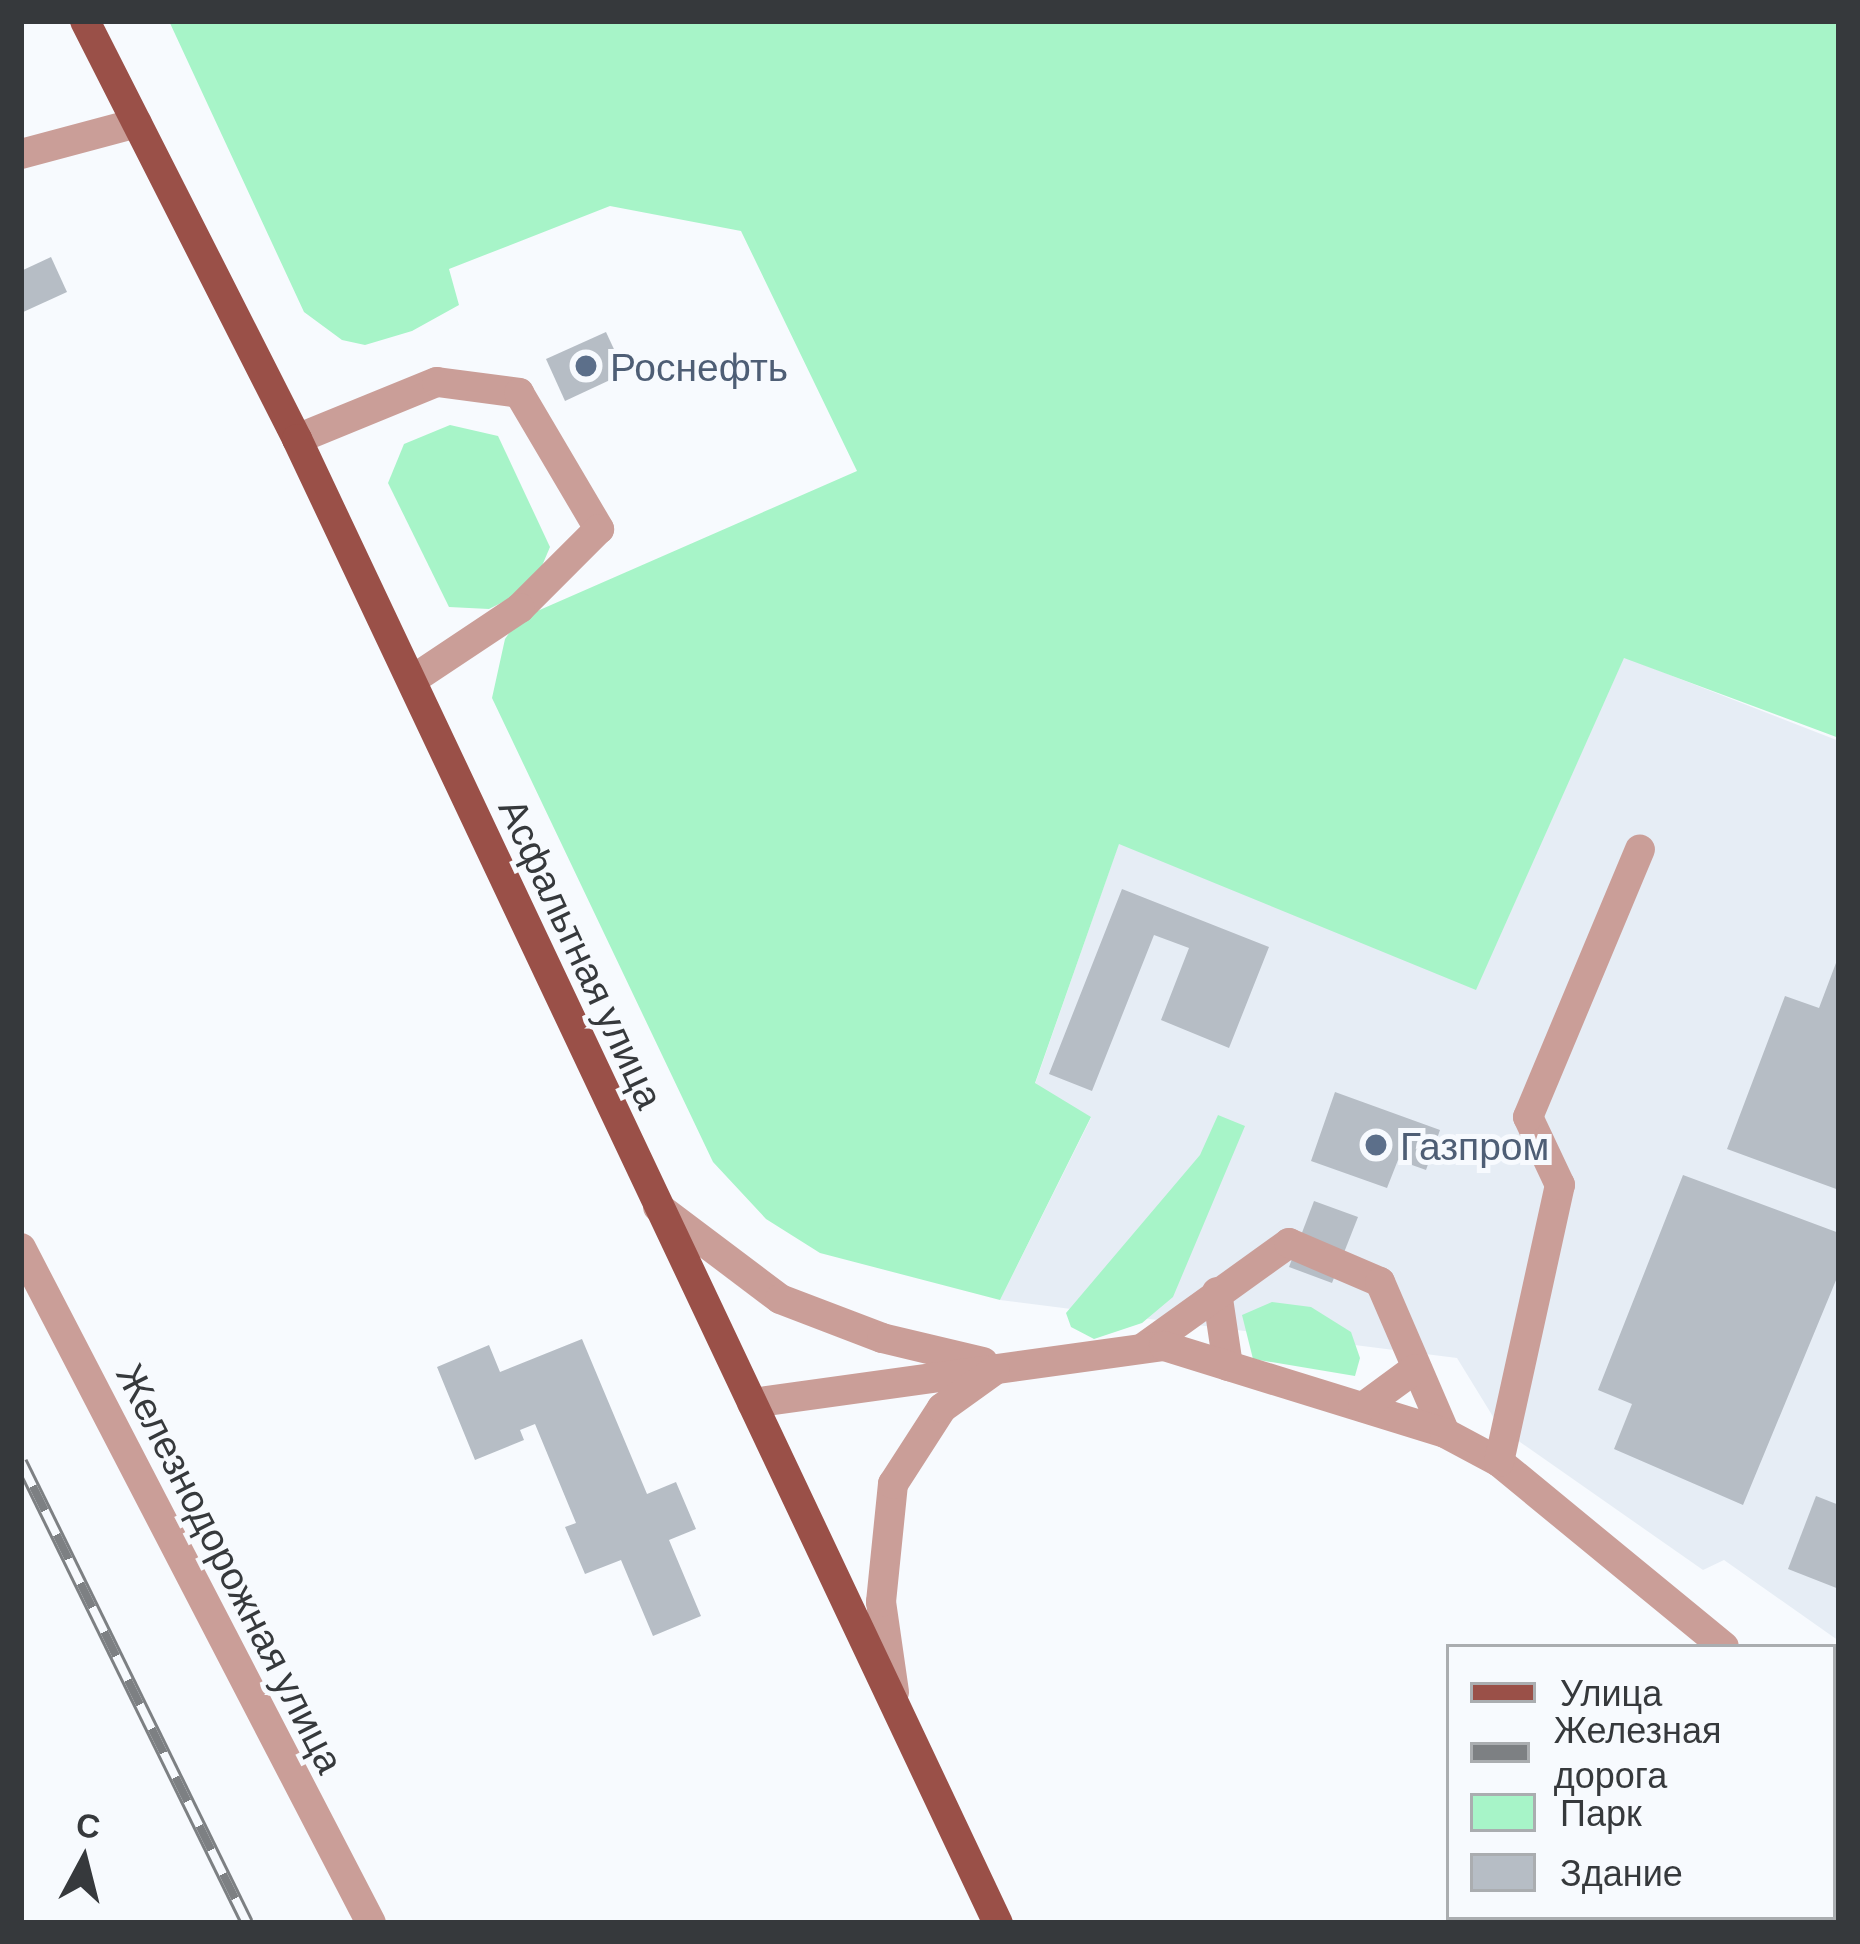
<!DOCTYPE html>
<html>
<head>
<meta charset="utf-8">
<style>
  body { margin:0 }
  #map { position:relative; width:1860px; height:1944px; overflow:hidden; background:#f7fafe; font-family:Barlow,sans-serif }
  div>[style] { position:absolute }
  .built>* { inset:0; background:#e6edf5 }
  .green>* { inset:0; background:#a7f4c8 }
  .building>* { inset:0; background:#b6bdc5 }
  .minor>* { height:30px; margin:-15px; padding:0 15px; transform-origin:15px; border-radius:15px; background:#ca9e98 }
  .major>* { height:30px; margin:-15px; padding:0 15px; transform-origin:15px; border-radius:15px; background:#9a5048 }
  .rail>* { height:14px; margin-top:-7px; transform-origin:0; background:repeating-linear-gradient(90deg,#f7fafe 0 27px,#7d8083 0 54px); box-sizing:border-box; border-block:3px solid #7d8083 }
  .dots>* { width:33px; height:33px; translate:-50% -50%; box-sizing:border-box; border:6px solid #f7fafe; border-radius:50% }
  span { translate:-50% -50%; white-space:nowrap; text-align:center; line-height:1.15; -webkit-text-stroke:10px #f7fafe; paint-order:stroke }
  .service-label { font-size:39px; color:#4e5e75 }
  .left { translate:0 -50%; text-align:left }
  .street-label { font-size:39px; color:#36393c }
  .frame { position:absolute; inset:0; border:24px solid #36393c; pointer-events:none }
  .legend { position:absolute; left:1446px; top:1644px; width:390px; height:276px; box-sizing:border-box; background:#f7fafe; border:3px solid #aaadb0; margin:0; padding:15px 21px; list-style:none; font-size:36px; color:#36393c }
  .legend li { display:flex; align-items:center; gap:24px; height:60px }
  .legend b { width:60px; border:3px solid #aaadb0 }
  .north { position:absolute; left:24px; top:1800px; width:120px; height:120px; -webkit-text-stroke:9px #f7fafe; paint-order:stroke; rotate:7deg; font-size:33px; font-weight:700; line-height:48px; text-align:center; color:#36393c }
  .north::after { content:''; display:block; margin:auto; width:42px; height:54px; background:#36393c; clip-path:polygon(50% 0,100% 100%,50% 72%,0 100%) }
</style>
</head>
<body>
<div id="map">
  <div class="built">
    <div style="clip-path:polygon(1624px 657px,1839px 741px,1839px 1641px,1724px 1560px,1703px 1570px,1500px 1428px,1457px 1358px,1000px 1300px,1091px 1118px,1035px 1084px,1119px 843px,1476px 989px)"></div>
  </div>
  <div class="green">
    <div style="clip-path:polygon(169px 21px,1839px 21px,1839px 738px,1624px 658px,1476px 990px,1119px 844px,1035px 1083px,1091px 1117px,1000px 1300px,820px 1253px,766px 1219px,713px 1162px,492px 698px,505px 639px,519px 619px,857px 471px,741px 231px,610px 206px,449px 269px,459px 305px,412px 331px,365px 345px,342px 340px,304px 312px)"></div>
    <div style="clip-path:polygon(450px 425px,498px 436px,550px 547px,533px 587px,489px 609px,449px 607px,388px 483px,404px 444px)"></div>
    <div style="clip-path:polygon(1218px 1115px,1245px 1126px,1173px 1297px,1142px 1323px,1094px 1339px,1071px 1327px,1066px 1313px,1200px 1155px)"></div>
    <div style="clip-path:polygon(1272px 1302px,1311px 1307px,1351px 1332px,1360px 1358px,1355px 1376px,1253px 1359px,1242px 1315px)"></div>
  </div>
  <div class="building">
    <div style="clip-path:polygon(51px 257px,67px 292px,21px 313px,21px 271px)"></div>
    <div style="clip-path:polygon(606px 332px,625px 373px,565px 401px,546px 359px)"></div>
    <div style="clip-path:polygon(1122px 889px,1269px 947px,1229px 1048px,1161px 1020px,1189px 948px,1154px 935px,1092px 1091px,1049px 1074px)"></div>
    <div style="clip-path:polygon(1839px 955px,1839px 1190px,1727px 1149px,1785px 996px,1819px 1008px)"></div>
    <div style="clip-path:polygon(1335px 1092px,1440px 1130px,1426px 1170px,1398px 1160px,1387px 1188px,1311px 1161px)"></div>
    <div style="clip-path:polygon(1683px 1175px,1839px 1233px,1839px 1273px,1743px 1505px,1614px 1449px,1632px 1404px,1598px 1390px)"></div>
    <div style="clip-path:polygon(1314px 1201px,1358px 1217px,1332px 1283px,1289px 1267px)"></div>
    <div style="clip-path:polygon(582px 1339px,647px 1494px,676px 1482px,696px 1529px,669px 1540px,701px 1616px,653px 1636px,621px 1560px,585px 1574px,565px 1527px,576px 1523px,535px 1424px,520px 1430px,524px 1440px,475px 1460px,437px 1367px,489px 1345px,500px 1372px)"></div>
    <div style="clip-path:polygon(1816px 1496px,1839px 1505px,1839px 1589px,1788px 1569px)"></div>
  </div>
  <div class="minor">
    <div style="left:21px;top:154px;width:120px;rotate:-15deg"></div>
    <div style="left:297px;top:439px;width:151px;rotate:-22.2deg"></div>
    <div style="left:437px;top:382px;width:83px;rotate:7.6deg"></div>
    <div style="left:519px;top:393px;width:158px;rotate:59.5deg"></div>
    <div style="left:599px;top:529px;width:112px;rotate:135deg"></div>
    <div style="left:520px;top:608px;width:130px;rotate:146.3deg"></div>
    <div style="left:658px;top:1207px;width:153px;rotate:37deg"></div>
    <div style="left:780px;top:1299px;width:109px;rotate:20.9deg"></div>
    <div style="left:882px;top:1338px;width:104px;rotate:13.4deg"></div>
    <div style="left:21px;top:1248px;width:760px;rotate:62.59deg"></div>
    <div style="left:1217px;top:1292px;width:75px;rotate:81.5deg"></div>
    <div style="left:1143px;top:1348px;width:180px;rotate:-35.7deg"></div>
    <div style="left:1289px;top:1243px;width:99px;rotate:23.2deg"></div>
    <div style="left:1380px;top:1282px;width:164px;rotate:66.7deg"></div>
    <div style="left:752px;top:1403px;width:416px;rotate:-7.9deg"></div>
    <div style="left:1164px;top:1346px;width:294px;rotate:17.2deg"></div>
    <div style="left:1445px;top:1433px;width:61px;rotate:28.2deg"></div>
    <div style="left:1499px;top:1462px;width:291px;rotate:39.4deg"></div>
    <div style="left:1363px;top:1407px;width:64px;rotate:-36.2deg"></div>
    <div style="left:1499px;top:1462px;width:284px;rotate:-77.6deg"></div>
    <div style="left:1560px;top:1185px;width:75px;rotate:-115.2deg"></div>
    <div style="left:1528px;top:1117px;width:290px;rotate:-67.3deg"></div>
    <div style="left:894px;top:1692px;width:91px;rotate:-98.2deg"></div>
    <div style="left:881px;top:1602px;width:119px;rotate:-84.2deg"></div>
    <div style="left:893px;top:1484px;width:90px;rotate:-57.2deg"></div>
    <div style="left:942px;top:1408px;width:65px;rotate:-35.6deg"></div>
    <div style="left:1833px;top:1716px;width:7px;rotate:34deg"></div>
  </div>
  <div class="major">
    <div style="left:85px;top:21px;width:469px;rotate:63.1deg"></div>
    <div style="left:297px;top:439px;width:1641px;rotate:64.72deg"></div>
  </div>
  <div class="rail">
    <div style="left:21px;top:1462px;width:513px;rotate:63.88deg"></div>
  </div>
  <div class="dots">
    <div style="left:586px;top:366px;background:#5c6f8a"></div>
    <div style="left:1376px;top:1145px;background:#5c6f8a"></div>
  </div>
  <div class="service-label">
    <span class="left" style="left:610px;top:366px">Роснефть</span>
    <span class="left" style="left:1400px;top:1145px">Газпром</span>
  </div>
  <div class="street-label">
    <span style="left:582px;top:953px;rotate:65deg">Асфальтная улица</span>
    <span style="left:231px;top:1568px;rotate:63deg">Железнодорожная улица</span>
  </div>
  <div class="frame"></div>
  <ul class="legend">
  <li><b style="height:15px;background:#9a5048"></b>Улица</li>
  <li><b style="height:15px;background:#7d8083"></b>Железная дорога</li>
  <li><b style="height:33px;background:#a7f4c8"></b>Парк</li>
  <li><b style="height:33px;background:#b6bdc5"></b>Здание</li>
  </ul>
  <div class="north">С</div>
</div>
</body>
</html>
